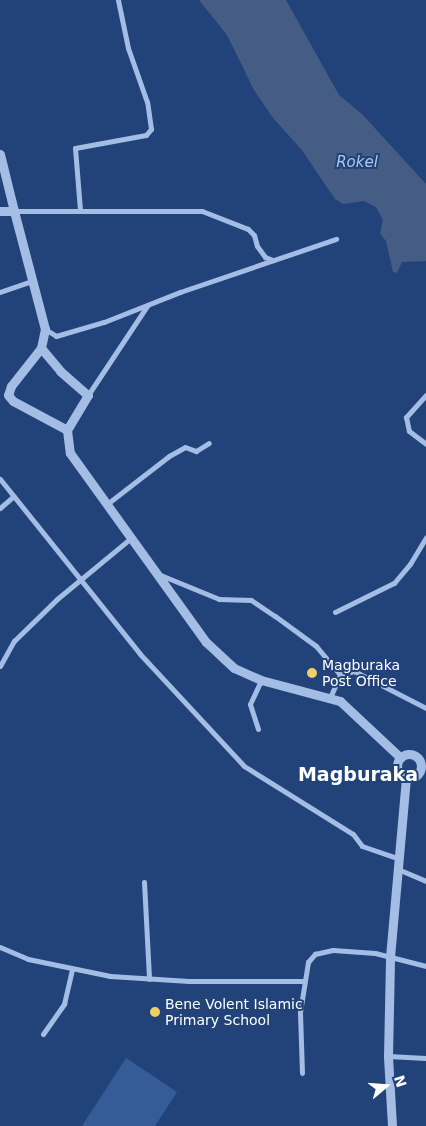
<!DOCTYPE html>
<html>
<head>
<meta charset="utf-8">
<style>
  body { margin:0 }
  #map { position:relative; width:426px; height:1126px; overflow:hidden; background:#224379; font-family:"DejaVu Sans",sans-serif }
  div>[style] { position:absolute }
  .green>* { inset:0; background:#355c97 }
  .water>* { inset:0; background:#455d85 }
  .minor>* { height:5px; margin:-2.5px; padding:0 2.5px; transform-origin:2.5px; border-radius:2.5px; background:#a4bde4 }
  .tertiary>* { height:9px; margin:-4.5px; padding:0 4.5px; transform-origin:4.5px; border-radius:4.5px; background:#a4bde4 }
  .tertiary>.ring { margin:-4.5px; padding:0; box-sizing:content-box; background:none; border:9px solid #a4bde4; border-radius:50% }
  .dots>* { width:14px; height:14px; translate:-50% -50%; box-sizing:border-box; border:2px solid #224379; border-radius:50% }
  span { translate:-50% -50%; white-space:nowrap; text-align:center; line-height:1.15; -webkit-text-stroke:4px #224379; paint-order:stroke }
  .poi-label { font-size:14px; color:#fff }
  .left { translate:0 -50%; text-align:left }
  .water-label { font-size:15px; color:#afc7ec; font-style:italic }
  .district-label { font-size:19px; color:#fff; font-weight:700 }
  .north { position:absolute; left:361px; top:1061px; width:50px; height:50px; -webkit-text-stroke:4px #224379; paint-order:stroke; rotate:72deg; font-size:14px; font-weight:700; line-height:20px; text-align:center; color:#fff }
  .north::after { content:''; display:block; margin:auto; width:18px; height:22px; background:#fff; clip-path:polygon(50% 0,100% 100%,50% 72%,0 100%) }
</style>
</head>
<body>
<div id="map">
  <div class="green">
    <div style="clip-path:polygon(126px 1058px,177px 1092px,155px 1126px,82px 1126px)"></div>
  </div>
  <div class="water">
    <div style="clip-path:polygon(199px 0,286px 0,339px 95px,362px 114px,426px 184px,426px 261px,402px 262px,397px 273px,393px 272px,386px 241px,380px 234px,383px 220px,376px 207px,364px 201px,343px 204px,335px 199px,301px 149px,273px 118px,254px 90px,227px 35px)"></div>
  </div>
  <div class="minor">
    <div style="left:80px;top:210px;width:62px;rotate:-94.6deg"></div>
    <div style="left:75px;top:148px;width:72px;rotate:-10.4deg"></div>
    <div style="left:146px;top:135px;width:8px;rotate:-50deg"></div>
    <div style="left:151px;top:129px;width:27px;rotate:-98deg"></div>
    <div style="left:147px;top:102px;width:57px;rotate:-109.4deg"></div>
    <div style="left:128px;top:48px;width:49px;rotate:-101.8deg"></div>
    <div style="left:14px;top:211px;width:188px"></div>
    <div style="left:202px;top:211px;width:49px;rotate:21.4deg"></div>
    <div style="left:248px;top:229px;width:8px;rotate:45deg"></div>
    <div style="left:254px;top:235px;width:11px;rotate:75deg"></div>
    <div style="left:257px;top:246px;width:14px;rotate:54deg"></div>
    <div style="left:265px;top:257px;width:9px;rotate:21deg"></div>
    <div style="left:0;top:292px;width:34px;rotate:-19deg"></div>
    <div style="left:45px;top:329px;width:13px;rotate:32deg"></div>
    <div style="left:56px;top:336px;width:50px;rotate:-16.3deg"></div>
    <div style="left:104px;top:322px;width:82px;rotate:-21.5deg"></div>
    <div style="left:180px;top:292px;width:165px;rotate:-18.8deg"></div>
    <div style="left:88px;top:395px;width:107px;rotate:-56.5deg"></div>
    <div style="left:426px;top:395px;width:30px;rotate:132deg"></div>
    <div style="left:406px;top:417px;width:14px;rotate:78deg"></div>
    <div style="left:409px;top:431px;width:21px;rotate:37deg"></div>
    <div style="left:0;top:479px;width:224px;rotate:51.3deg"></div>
    <div style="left:140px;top:654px;width:153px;rotate:47.1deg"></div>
    <div style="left:244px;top:766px;width:128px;rotate:32deg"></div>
    <div style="left:353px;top:834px;width:15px;rotate:53deg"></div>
    <div style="left:362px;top:846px;width:39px;rotate:19deg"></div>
    <div style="left:107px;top:504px;width:78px;rotate:-37.7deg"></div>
    <div style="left:169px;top:456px;width:18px;rotate:-29deg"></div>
    <div style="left:185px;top:447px;width:12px;rotate:20deg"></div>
    <div style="left:196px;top:451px;width:15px;rotate:-32deg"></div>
    <div style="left:0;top:508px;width:18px;rotate:-41deg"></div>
    <div style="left:158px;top:574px;width:66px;rotate:22.3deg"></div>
    <div style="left:219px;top:599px;width:32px;rotate:2deg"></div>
    <div style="left:251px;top:600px;width:29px;rotate:34deg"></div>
    <div style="left:275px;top:616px;width:51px;rotate:36.2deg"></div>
    <div style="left:316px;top:646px;width:38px;rotate:50deg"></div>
    <div style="left:340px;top:675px;width:24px;rotate:114deg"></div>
    <div style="left:335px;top:612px;width:66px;rotate:-26.2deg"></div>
    <div style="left:394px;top:583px;width:25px;rotate:-50deg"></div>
    <div style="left:410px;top:564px;width:31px;rotate:-59deg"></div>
    <div style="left:0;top:666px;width:29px;rotate:-61deg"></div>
    <div style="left:14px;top:641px;width:60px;rotate:-44.3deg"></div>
    <div style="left:57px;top:599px;width:96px;rotate:-39.5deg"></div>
    <div style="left:340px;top:675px;width:15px;rotate:-16deg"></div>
    <div style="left:354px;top:671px;width:81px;rotate:27.2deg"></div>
    <div style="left:258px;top:729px;width:26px;rotate:-108deg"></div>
    <div style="left:250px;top:704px;width:26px;rotate:-65deg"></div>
    <div style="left:400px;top:870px;width:28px;rotate:23deg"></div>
    <div style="left:144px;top:882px;width:97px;rotate:87deg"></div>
    <div style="left:0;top:947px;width:30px;rotate:23deg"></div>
    <div style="left:28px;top:959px;width:84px;rotate:11.7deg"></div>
    <div style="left:110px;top:976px;width:79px;rotate:3.6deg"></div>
    <div style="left:189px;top:981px;width:115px"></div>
    <div style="left:43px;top:1034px;width:37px;rotate:-55deg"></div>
    <div style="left:64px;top:1004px;width:35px;rotate:-77deg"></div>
    <div style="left:388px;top:1056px;width:38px;rotate:3deg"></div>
    <div style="left:302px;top:1073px;width:61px;rotate:-91.9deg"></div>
    <div style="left:300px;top:1012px;width:51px;rotate:-80.9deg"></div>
    <div style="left:308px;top:962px;width:11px;rotate:-49deg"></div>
    <div style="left:315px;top:954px;width:18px;rotate:-13deg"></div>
    <div style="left:333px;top:950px;width:42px;rotate:4.1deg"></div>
    <div style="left:375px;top:953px;width:53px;rotate:14.3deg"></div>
  </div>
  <div class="tertiary">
    <div style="left:0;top:154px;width:59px;rotate:76.2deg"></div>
    <div style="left:0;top:211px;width:14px"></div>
    <div style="left:14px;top:211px;width:122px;rotate:75.3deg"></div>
    <div style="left:45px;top:329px;width:19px;rotate:102deg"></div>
    <div style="left:41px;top:348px;width:48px;rotate:128.3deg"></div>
    <div style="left:11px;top:386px;width:9px;rotate:108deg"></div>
    <div style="left:8px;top:395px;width:8px;rotate:50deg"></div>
    <div style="left:13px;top:401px;width:61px;rotate:28.2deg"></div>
    <div style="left:41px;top:348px;width:30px;rotate:50deg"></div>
    <div style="left:60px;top:371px;width:37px;rotate:41deg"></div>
    <div style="left:88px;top:395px;width:41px;rotate:121deg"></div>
    <div style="left:67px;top:430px;width:23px;rotate:83deg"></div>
    <div style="left:70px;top:453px;width:233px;rotate:54.3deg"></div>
    <div style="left:206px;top:642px;width:38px;rotate:43deg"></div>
    <div style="left:234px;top:668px;width:30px;rotate:24deg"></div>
    <div style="left:261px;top:680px;width:82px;rotate:14.9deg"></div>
    <div style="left:340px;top:701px;width:83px;rotate:43.1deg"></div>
    <div class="ring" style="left:397px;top:754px;width:15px;height:15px"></div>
    <div style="left:392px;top:1126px;width:70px;rotate:-93.3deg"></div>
    <div style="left:388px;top:1056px;width:99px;rotate:-88.8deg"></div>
    <div style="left:390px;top:957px;width:181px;rotate:-84.9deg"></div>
  </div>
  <div class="dots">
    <div style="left:312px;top:673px;background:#f0d066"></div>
    <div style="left:155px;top:1012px;background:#f0d066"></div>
  </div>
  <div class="poi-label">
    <span class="left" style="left:322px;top:673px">Magburaka<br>Post Office</span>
    <span class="left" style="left:165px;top:1012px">Bene Volent Islamic<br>Primary School</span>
  </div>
  <div class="water-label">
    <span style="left:357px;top:163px">Rokel</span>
  </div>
  <div class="district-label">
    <span style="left:358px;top:775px">Magburaka</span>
  </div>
  <div class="north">N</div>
</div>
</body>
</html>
